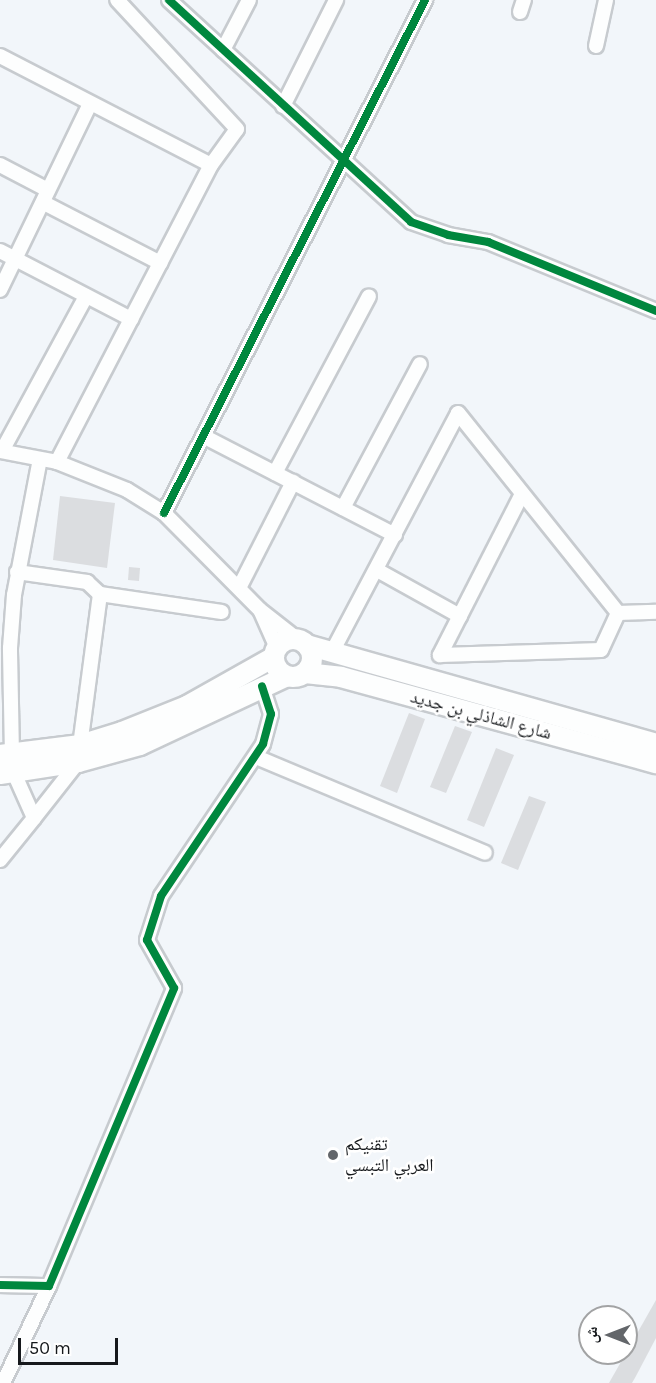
<!DOCTYPE html>
<html>
<head>
<meta charset="utf-8">
<style>
  body { margin:0 }
  #map { position:relative; width:656px; height:1383px; overflow:hidden; background:#f2f6fa; font-family:Karla,"Noto Naskh Arabic",sans-serif }
  div>[style] { position:absolute }
  .building>* { inset:0; background:#dbdde0 }
  .roads { filter:drop-shadow(2px 0 #c7cbcf) drop-shadow(-2px 0 #c7cbcf) drop-shadow(0 2px #c7cbcf) drop-shadow(0 -2px #c7cbcf) }
  .street>* { height:14px; margin:-7px; padding:0 7px; transform-origin:7px; border-radius:7px; background:#fdfefe }
  .secondary>* { height:20px; margin:-10px; padding:0 10px; transform-origin:10px; border-radius:10px; background:#fdfefe }
  .secondary>.ring { margin:-10px; padding:0; box-sizing:content-box; background:none; border:20px solid #fdfefe; border-radius:50% }
  .cycleway>* { height:8px; margin:-4px; padding:0 4px; transform-origin:4px; border-radius:4px; background:#00873e }
  .dots>* { width:16px; height:16px; translate:-50% -50%; box-sizing:border-box; border:3px solid #fff; border-radius:50% }
  span { translate:-50% -50%; white-space:nowrap; text-align:center; line-height:1.15; -webkit-text-stroke:5px #fff; paint-order:stroke }
  .street-label { font-size:18px; color:#16191c }
  .poi-label { font-size:18px; color:#16191c }
  .left { translate:0 -50%; text-align:left }
  .north { position:absolute; left:578px; top:1305px; width:60px; height:60px; box-sizing:border-box; background:#fff; border:2px solid #a2a3a4; border-radius:50%; rotate:270deg; font-size:16px; font-weight:700; line-height:24px; text-align:center; color:#16191c }
  .north::after { content:''; display:block; margin:auto; width:21px; height:27px; background:#63666a; clip-path:polygon(50% 0,100% 100%,50% 72%,0 100%) }
  .scale { position:absolute; left:18px; top:1338px; width:100px; height:27px; box-sizing:border-box; border:3px solid #16191c; border-top:0; padding-left:8px; font-size:18px; line-height:21px; white-space:nowrap; color:#16191c; -webkit-text-stroke:4px #fff; paint-order:stroke }
</style>
</head>
<body>
<div id="map">
  <div class="building">
    <div style="clip-path:polygon(60px 496px,115px 503px,107px 568px,53px 560px)"></div>
    <div style="clip-path:polygon(129px 567px,140px 568px,139px 581px,128px 580px)"></div>
    <div style="clip-path:polygon(409px 713px,425px 719px,397px 793px,380px 786px)"></div>
    <div style="clip-path:polygon(455px 726px,472px 732px,446px 793px,430px 787px)"></div>
    <div style="clip-path:polygon(496px 748px,514px 755px,484px 827px,467px 820px)"></div>
    <div style="clip-path:polygon(529px 796px,546px 802px,518px 870px,501px 863px)"></div>
    <div style="clip-path:polygon(656px 1300px,656px 1338px,636px 1376px,632px 1383px,609px 1383px)"></div>
  </div>
  <div class="roads">
    <div class="street">
      <div style="left:169px;top:0;width:328px;rotate:42.5deg"></div>
      <div style="left:411px;top:222px;width:39px;rotate:19deg"></div>
      <div style="left:448px;top:235px;width:41px;rotate:9.9deg"></div>
      <div style="left:488px;top:242px;width:182px;rotate:22.3deg"></div>
      <div style="left:520px;top:12px;width:13px;rotate:-72deg"></div>
      <div style="left:596px;top:46px;width:47px;rotate:-77.7deg"></div>
      <div style="left:223px;top:50px;width:56px;rotate:-62.5deg"></div>
      <div style="left:0;top:56px;width:237px;rotate:27.3deg"></div>
      <div style="left:283px;top:106px;width:119px;rotate:-63.4deg"></div>
      <div style="left:0;top:165px;width:54px;rotate:27.5deg"></div>
      <div style="left:44px;top:203px;width:131px;rotate:27.3deg"></div>
      <div style="left:0;top:251px;width:148px;rotate:27.4deg"></div>
      <div style="left:0;top:290px;width:207px;rotate:-64.2deg"></div>
      <div style="left:203px;top:436px;width:216px;rotate:27.3deg"></div>
      <div style="left:0;top:451px;width:58px;rotate:10.9deg"></div>
      <div style="left:57px;top:462px;width:75px;rotate:21.8deg"></div>
      <div style="left:127px;top:490px;width:44px;rotate:31.9deg"></div>
      <div style="left:164px;top:513px;width:136px;rotate:45.3deg"></div>
      <div style="left:260px;top:610px;width:47px;rotate:38.1deg"></div>
      <div style="left:2px;top:451px;width:176px;rotate:-61.5deg"></div>
      <div style="left:57px;top:462px;width:335px;rotate:-62.6deg"></div>
      <div style="left:211px;top:165px;width:44px;rotate:-54.2deg"></div>
      <div style="left:237px;top:129px;width:176px;rotate:-132.9deg"></div>
      <div style="left:275px;top:473px;width:200px;rotate:-62deg"></div>
      <div style="left:522px;top:494px;width:181px;rotate:117deg"></div>
      <div style="left:440px;top:655px;width:161px;rotate:-1.8deg"></div>
      <div style="left:601px;top:650px;width:41px;rotate:-65.3deg"></div>
      <div style="left:343px;top:508px;width:163px;rotate:-61.9deg"></div>
      <div style="left:164px;top:513px;width:576px;rotate:-63.03deg"></div>
      <div style="left:377px;top:570px;width:95px;rotate:29deg"></div>
      <div style="left:17px;top:572px;width:71px;rotate:8.1deg"></div>
      <div style="left:87px;top:582px;width:18px;rotate:43deg"></div>
      <div style="left:100px;top:594px;width:152px;rotate:97.5deg"></div>
      <div style="left:240px;top:586px;width:117px;rotate:-63deg"></div>
      <div style="left:100px;top:594px;width:123px;rotate:8.4deg"></div>
      <div style="left:261px;top:612px;width:39px;rotate:66deg"></div>
      <div style="left:618px;top:613px;width:38px;rotate:-2deg"></div>
      <div style="left:331px;top:654px;width:272px;rotate:-62.2deg"></div>
      <div style="left:458px;top:413px;width:256px;rotate:51.3deg"></div>
      <div style="left:12px;top:755px;width:107px;rotate:-91.1deg"></div>
      <div style="left:10px;top:648px;width:53px;rotate:-85.7deg"></div>
      <div style="left:14px;top:595px;width:138px;rotate:-79.2deg"></div>
      <div style="left:256px;top:757px;width:248px;rotate:22.7deg"></div>
      <div style="left:14px;top:773px;width:49px;rotate:66deg"></div>
      <div style="left:34px;top:818px;width:71px;rotate:-51.8deg"></div>
      <div style="left:0;top:860px;width:54px;rotate:-51deg"></div>
      <div style="left:0;top:1285px;width:49px;rotate:1.2deg"></div>
      <div style="left:49px;top:1286px;width:323px;rotate:-67.2deg"></div>
      <div style="left:174px;top:988px;width:55px;rotate:-119.4deg"></div>
      <div style="left:147px;top:940px;width:46px;rotate:-72.3deg"></div>
      <div style="left:161px;top:896px;width:183px;rotate:-56.1deg"></div>
      <div style="left:263px;top:744px;width:31px;rotate:-75deg"></div>
      <div style="left:271px;top:714px;width:29px;rotate:-108deg"></div>
      <div style="left:3px;top:1383px;width:107px;rotate:-64.6deg"></div>
    </div>
    <div class="secondary">
      <div class="ring" style="left:274px;top:639px;width:18px;height:18px"></div>
      <div style="left:307px;top:645px;width:363px;rotate:15.8deg"></div>
      <div style="left:305px;top:673px;width:36px;rotate:6deg"></div>
      <div style="left:341px;top:677px;width:327px;rotate:15.3deg"></div>
      <div style="left:0;top:755px;width:81px;rotate:-7.1deg"></div>
      <div style="left:80px;top:745px;width:44px;rotate:-17.2deg"></div>
      <div style="left:122px;top:732px;width:70px;rotate:-21.8deg"></div>
      <div style="left:187px;top:706px;width:100px;rotate:-29.4deg"></div>
      <div style="left:0;top:774px;width:79px;rotate:-8.7deg"></div>
      <div style="left:78px;top:762px;width:64px;rotate:-15.3deg"></div>
      <div style="left:140px;top:745px;width:162px;rotate:-25.1deg"></div>
    </div>
  </div>
  <div class="cycleway">
    <div style="left:169px;top:0;width:328px;rotate:42.5deg"></div>
    <div style="left:411px;top:222px;width:39px;rotate:19deg"></div>
    <div style="left:448px;top:235px;width:41px;rotate:9.9deg"></div>
    <div style="left:488px;top:242px;width:182px;rotate:22.3deg"></div>
    <div style="left:164px;top:513px;width:576px;rotate:-63.03deg"></div>
    <div style="left:0;top:1285px;width:49px;rotate:1.2deg"></div>
    <div style="left:49px;top:1286px;width:323px;rotate:-67.2deg"></div>
    <div style="left:174px;top:988px;width:55px;rotate:-119.4deg"></div>
    <div style="left:147px;top:940px;width:46px;rotate:-72.3deg"></div>
    <div style="left:161px;top:896px;width:183px;rotate:-56.1deg"></div>
    <div style="left:263px;top:744px;width:31px;rotate:-75deg"></div>
    <div style="left:271px;top:714px;width:29px;rotate:-108deg"></div>
  </div>
  <div class="dots">
    <div style="left:333px;top:1155px;background:#63666a"></div>
  </div>
  <div class="street-label">
    <span style="left:481px;top:715px;rotate:15deg">شارع الشاذلي بن جديد</span>
  </div>
  <div class="poi-label">
    <span class="left" style="left:345px;top:1155px">تقنيكم<br>العربي التبسي</span>
  </div>
  <div class="north">ش</div>
  <div class="scale">50 m</div>
</div>
</body>
</html>
